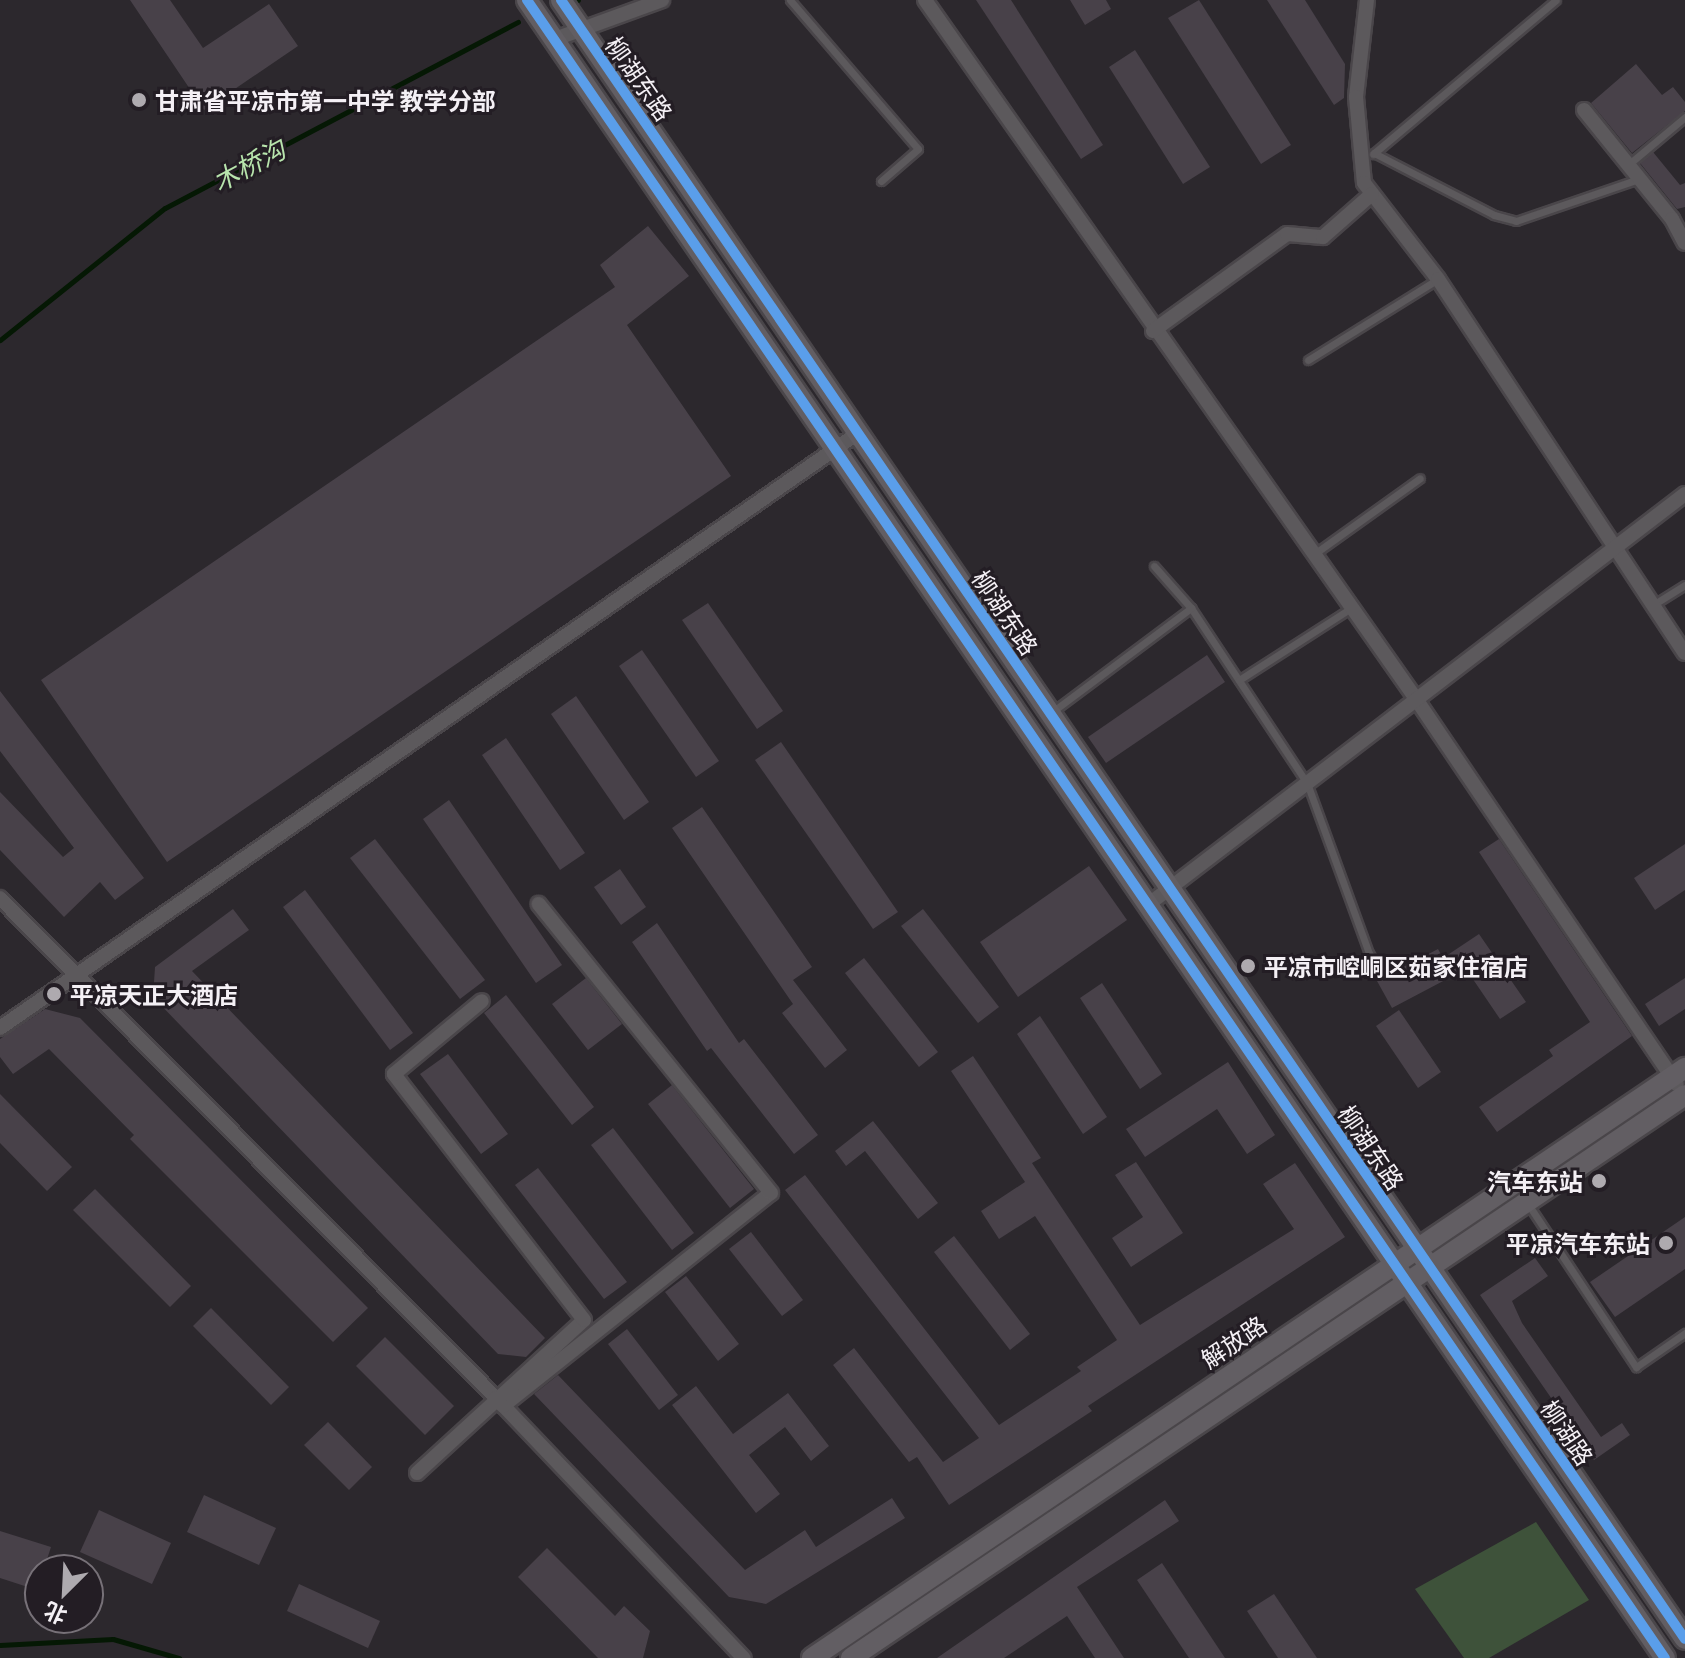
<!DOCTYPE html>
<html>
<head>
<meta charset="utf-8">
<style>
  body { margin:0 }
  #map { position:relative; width:1685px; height:1658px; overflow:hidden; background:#2c282d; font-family:Literata,"Noto Sans SC",serif }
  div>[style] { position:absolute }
  .green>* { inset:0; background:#3e523a }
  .stream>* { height:5px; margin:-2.5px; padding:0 2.5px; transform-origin:2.5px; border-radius:2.5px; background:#051804 }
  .building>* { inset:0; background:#484149 }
  .roads { filter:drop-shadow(2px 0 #4a464a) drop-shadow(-2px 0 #4a464a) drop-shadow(0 2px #4a464a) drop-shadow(0 -2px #4a464a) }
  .service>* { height:7px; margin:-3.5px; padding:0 3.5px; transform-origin:3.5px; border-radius:3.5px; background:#5c595c }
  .minor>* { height:14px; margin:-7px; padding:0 7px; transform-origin:7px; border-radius:7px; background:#5c595c }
  .secondary>* { height:20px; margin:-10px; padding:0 10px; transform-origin:10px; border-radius:10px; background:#625e63 }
  .cycleway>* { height:10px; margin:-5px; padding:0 5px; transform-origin:5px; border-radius:5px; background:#5a9eea }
  .dots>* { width:22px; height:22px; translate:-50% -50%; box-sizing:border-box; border:4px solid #231d24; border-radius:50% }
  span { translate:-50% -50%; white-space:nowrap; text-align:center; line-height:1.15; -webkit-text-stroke:6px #231d24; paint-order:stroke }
  .street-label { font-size:24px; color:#f4f0f5 }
  .poi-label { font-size:24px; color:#f4f0f5; font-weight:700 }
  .left { translate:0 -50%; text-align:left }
  .right { translate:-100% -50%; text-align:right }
  .water-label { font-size:26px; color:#b8e5ad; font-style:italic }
  .north { position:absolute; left:24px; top:1554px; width:80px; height:80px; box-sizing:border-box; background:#231d24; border:2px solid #777178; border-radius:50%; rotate:204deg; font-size:22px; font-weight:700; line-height:32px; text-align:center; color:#f4f0f5 }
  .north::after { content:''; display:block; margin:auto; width:28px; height:36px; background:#aeaaaf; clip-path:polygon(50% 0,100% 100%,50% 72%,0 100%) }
</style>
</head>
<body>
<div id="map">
  <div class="green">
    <div style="clip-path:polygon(1536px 1522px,1589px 1600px,1489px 1658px,1464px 1658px,1415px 1589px)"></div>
  </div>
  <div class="stream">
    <div style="left:575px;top:1px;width:3px;rotate:-18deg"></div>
    <div style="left:0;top:340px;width:211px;rotate:-38.7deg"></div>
    <div style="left:165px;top:208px;width:399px;rotate:-27.8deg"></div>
    <div style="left:0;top:1645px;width:113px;rotate:-3deg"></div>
    <div style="left:113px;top:1639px;width:69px;rotate:16.1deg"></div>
  </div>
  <div class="building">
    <div style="clip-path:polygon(130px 0,170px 0,203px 48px,269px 4px,298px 46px,204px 110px)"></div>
    <div style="clip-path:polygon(976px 0,1011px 0,1103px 145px,1081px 159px)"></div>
    <div style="clip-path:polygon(1070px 0,1106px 0,1111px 9px,1085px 25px)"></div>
    <div style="clip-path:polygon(1199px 0,1291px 145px,1261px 164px,1168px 18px)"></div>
    <div style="clip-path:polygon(1267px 0,1305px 0,1345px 64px,1344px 98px,1334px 105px)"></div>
    <div style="clip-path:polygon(1135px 50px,1210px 167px,1183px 184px,1109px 67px)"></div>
    <div style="clip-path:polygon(1636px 64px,1662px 95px,1673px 87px,1685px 102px,1685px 111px,1632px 153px,1591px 103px)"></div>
    <div style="clip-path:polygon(1653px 152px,1680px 185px,1685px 183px,1685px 207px,1677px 209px,1640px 163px)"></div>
    <div style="clip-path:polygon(648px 226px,689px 276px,627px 325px,731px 476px,167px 862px,41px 680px,615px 287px,600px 265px)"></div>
    <div style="clip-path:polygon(708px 603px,783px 711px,757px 729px,682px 620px)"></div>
    <div style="clip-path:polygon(642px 650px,719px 761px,696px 777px,619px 666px)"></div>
    <div style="clip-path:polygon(1207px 655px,1225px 682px,1106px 763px,1088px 737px)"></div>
    <div style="clip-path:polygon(0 691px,144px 878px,115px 900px,100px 882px,64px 917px,0 850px,0 792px,63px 857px,74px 848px,0 751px)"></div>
    <div style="clip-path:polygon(576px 696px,649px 802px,624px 820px,551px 714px)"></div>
    <div style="clip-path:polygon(506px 738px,585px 853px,560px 870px,482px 755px)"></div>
    <div style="clip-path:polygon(781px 742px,898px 912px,873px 929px,755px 760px)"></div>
    <div style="clip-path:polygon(449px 800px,562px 965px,536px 983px,423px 819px)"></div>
    <div style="clip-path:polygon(702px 807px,812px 967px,793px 980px,847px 1050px,825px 1068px,782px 1013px,793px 1004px,672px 828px)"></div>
    <div style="clip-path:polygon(375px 839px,485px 980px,460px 999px,350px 858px)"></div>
    <div style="clip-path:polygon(1499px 839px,1632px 1036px,1497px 1132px,1479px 1107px,1553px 1056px,1549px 1050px,1590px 1022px,1479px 852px)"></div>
    <div style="clip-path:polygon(1685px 844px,1685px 890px,1655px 910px,1634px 878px)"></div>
    <div style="clip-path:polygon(1089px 866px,1127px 920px,1018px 997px,980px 942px)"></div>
    <div style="clip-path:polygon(620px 869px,646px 907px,621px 925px,594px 887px)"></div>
    <div style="clip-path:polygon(305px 890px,413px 1033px,390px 1050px,283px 907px)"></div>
    <div style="clip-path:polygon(233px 909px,249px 930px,192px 971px,545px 1338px,526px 1357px,498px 1354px,153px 997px,155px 967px)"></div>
    <div style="clip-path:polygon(923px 909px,999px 1007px,978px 1023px,901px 926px)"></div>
    <div style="clip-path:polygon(657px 923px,739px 1043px,744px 1039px,818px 1135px,794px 1154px,711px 1048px,707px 1051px,632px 942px)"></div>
    <div style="clip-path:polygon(1479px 934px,1526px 1002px,1500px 1019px,1466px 969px,1392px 1008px,1377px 981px,1438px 949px,1443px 958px)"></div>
    <div style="clip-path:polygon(864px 958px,938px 1052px,919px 1067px,845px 973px)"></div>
    <div style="clip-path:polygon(586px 978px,622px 1024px,588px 1050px,552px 1004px)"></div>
    <div style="clip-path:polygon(1685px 978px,1685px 1009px,1659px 1026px,1645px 1004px)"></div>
    <div style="clip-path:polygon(1102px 983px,1162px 1074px,1140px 1089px,1080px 998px)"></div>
    <div style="clip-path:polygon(506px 995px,594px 1107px,572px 1125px,484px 1013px)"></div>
    <div style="clip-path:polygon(45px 1009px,80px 1018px,368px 1308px,333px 1342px,130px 1139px,134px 1135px,49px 1049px,13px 1074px,0 1057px,0 1039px)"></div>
    <div style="clip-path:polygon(1399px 1010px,1441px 1072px,1418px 1088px,1376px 1026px)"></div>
    <div style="clip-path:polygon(1040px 1016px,1107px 1117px,1083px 1134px,1017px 1034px)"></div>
    <div style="clip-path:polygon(448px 1054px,508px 1134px,481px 1154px,420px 1074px)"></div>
    <div style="clip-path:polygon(973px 1056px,1041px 1158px,1032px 1163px,1140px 1325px,1294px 1229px,1263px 1184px,1295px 1163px,1345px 1237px,1088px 1406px,1092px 1411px,949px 1505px,917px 1457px,909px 1462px,833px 1365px,854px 1348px,943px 1462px,979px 1438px,785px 1190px,805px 1175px,999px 1425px,1081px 1371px,1077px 1367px,1117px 1340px,1035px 1216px,999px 1239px,981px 1211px,1025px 1182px,951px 1071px)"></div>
    <div style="clip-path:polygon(1228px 1062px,1275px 1135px,1247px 1154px,1217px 1109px,1145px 1157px,1126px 1129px)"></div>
    <div style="clip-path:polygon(672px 1085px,754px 1189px,730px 1208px,648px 1104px)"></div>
    <div style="clip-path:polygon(0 1094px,72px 1167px,47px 1191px,0 1143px)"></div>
    <div style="clip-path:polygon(873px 1121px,938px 1203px,918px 1219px,865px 1151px,846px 1166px,835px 1151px)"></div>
    <div style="clip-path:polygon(613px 1128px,694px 1233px,672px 1250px,591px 1145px)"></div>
    <div style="clip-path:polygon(1136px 1162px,1183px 1233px,1131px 1267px,1112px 1238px,1143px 1217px,1115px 1175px)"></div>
    <div style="clip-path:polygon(538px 1168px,627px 1282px,604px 1299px,515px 1185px)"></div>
    <div style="clip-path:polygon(95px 1189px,191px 1286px,170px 1307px,73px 1210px)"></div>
    <div style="clip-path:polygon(1685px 1217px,1685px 1269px,1615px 1317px,1590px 1282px)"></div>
    <div style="clip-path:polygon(751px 1232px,803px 1300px,782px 1316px,729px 1249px)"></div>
    <div style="clip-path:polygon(954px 1236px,1030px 1334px,1010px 1350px,934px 1252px)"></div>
    <div style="clip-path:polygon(1535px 1258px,1548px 1276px,1512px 1301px,1522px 1323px,1601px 1437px,1622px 1423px,1630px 1435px,1594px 1460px,1480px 1295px)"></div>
    <div style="clip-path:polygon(686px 1276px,739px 1344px,718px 1361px,665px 1292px)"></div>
    <div style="clip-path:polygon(211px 1308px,289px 1387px,271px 1405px,193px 1326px)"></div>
    <div style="clip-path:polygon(627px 1329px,678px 1395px,659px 1410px,608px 1344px)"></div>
    <div style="clip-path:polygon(385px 1337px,454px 1406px,425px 1435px,356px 1366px)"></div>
    <div style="clip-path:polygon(558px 1375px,745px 1570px,805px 1530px,816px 1547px,892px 1498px,905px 1518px,766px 1604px,729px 1597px,534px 1394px)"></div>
    <div style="clip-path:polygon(696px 1386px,733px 1434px,788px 1393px,829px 1446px,811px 1461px,785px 1427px,749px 1455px,780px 1494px,756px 1513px,672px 1405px)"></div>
    <div style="clip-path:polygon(328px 1422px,372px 1467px,349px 1490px,304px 1445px)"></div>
    <div style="clip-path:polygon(204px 1495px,276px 1528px,259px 1565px,187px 1532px)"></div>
    <div style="clip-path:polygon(1165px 1500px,1179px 1521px,1077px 1587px,1124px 1658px,1095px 1658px,1067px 1616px,1004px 1658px,937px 1658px)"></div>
    <div style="clip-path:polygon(99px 1510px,171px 1543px,152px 1584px,80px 1552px)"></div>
    <div style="clip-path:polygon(0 1531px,51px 1547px,37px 1590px,0 1578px)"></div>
    <div style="clip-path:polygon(547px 1548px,615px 1616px,624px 1606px,650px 1631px,643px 1658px,598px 1658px,518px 1577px)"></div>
    <div style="clip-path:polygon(1162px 1563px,1225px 1658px,1189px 1658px,1137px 1580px)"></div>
    <div style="clip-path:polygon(299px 1584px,380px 1621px,368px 1648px,287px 1611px)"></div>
    <div style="clip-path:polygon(1274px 1594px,1317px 1658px,1278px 1658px,1247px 1611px)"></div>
  </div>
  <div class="roads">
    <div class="service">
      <div style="left:790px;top:0;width:196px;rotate:49.3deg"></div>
      <div style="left:918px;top:149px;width:49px;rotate:139.1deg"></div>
      <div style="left:1374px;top:153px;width:135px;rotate:27.3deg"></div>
      <div style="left:1494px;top:215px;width:23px;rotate:15deg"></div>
      <div style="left:1516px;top:221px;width:130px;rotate:-18.9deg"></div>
      <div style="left:1373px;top:154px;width:239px;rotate:-40.1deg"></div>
      <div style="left:1629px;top:164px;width:73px;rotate:-40deg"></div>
      <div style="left:1308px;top:360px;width:153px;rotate:-31.9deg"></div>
      <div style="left:1314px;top:554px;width:130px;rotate:-35.6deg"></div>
      <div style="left:1154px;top:566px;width:56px;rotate:48.6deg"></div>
      <div style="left:1191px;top:608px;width:210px;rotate:56.5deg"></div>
      <div style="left:1307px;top:783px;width:181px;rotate:70deg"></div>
      <div style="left:1369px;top:953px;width:23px;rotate:59deg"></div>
      <div style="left:1656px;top:603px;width:34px;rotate:-32deg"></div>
      <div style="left:1239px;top:680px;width:133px;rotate:-32.7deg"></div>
      <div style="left:1052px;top:712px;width:174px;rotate:-36.8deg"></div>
      <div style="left:1528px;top:1204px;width:196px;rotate:56.5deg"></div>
      <div style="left:1636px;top:1367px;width:60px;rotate:-34.8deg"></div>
    </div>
    <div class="minor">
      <div style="left:925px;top:0;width:854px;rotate:54.91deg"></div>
      <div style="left:1416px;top:699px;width:465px;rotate:55.9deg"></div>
      <div style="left:1367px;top:0;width:98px;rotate:96.5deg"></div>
      <div style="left:1356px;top:97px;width:86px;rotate:84.7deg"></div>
      <div style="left:1364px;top:183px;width:121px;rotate:52.4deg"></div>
      <div style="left:1438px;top:279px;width:448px;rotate:56.6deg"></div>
      <div style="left:555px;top:39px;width:114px;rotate:-20deg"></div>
      <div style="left:1584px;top:110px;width:140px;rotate:51.1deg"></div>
      <div style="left:1672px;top:219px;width:27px;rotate:62deg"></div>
      <div style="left:1153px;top:331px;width:165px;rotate:-35.9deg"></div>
      <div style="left:1287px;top:234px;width:36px;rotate:5deg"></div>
      <div style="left:1323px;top:237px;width:65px;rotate:-41.3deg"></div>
      <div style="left:0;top:898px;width:704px;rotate:45.23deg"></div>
      <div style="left:496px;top:1398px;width:359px;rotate:46.4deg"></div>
      <div style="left:1149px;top:904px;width:675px;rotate:-37.41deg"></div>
      <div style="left:0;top:1028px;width:1044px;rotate:-34.74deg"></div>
      <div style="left:503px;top:1406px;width:342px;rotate:-38.5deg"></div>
      <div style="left:771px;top:1193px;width:371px;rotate:-128.8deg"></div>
      <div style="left:417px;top:1473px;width:226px;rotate:-42.5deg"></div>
      <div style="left:584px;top:1320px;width:311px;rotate:-127.7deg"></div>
      <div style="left:394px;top:1074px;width:114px;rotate:-39.7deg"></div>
    </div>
    <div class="secondary">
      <div style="left:527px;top:0;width:2011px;rotate:55.54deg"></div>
      <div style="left:561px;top:0;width:1987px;rotate:55.56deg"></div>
      <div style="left:812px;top:1658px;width:1054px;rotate:-34.05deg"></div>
      <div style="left:851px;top:1658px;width:1006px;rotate:-34.02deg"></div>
    </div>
  </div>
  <div class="cycleway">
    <div style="left:527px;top:0;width:2011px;rotate:55.54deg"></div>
    <div style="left:561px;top:0;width:1987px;rotate:55.56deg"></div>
  </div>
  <div class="dots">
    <div style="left:139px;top:100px;background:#aeaaaf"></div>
    <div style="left:1248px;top:966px;background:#aeaaaf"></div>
    <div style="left:54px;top:994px;background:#aeaaaf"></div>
    <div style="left:1599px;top:1181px;background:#aeaaaf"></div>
    <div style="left:1666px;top:1243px;background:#aeaaaf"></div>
  </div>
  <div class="street-label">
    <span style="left:640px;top:78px;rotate:55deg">柳湖东路</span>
    <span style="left:1006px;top:612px;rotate:56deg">柳湖东路</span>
    <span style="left:1372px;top:1147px;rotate:56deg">柳湖东路</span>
    <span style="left:1233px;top:1341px;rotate:-34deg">解放路</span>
    <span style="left:1568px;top:1432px;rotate:56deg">柳湖路</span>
  </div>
  <div class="poi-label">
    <span class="left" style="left:155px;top:100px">甘肃省平凉市第一中学 教学分部</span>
    <span class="left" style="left:1264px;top:966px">平凉市崆峒区茹家住宿店</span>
    <span class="left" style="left:70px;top:994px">平凉天正大酒店</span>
    <span class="right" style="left:1583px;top:1181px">汽车东站</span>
    <span class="right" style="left:1650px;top:1243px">平凉汽车东站</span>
  </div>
  <div class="water-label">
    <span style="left:248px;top:164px;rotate:-28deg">木桥沟</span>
  </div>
  <div class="north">北</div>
</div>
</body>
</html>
